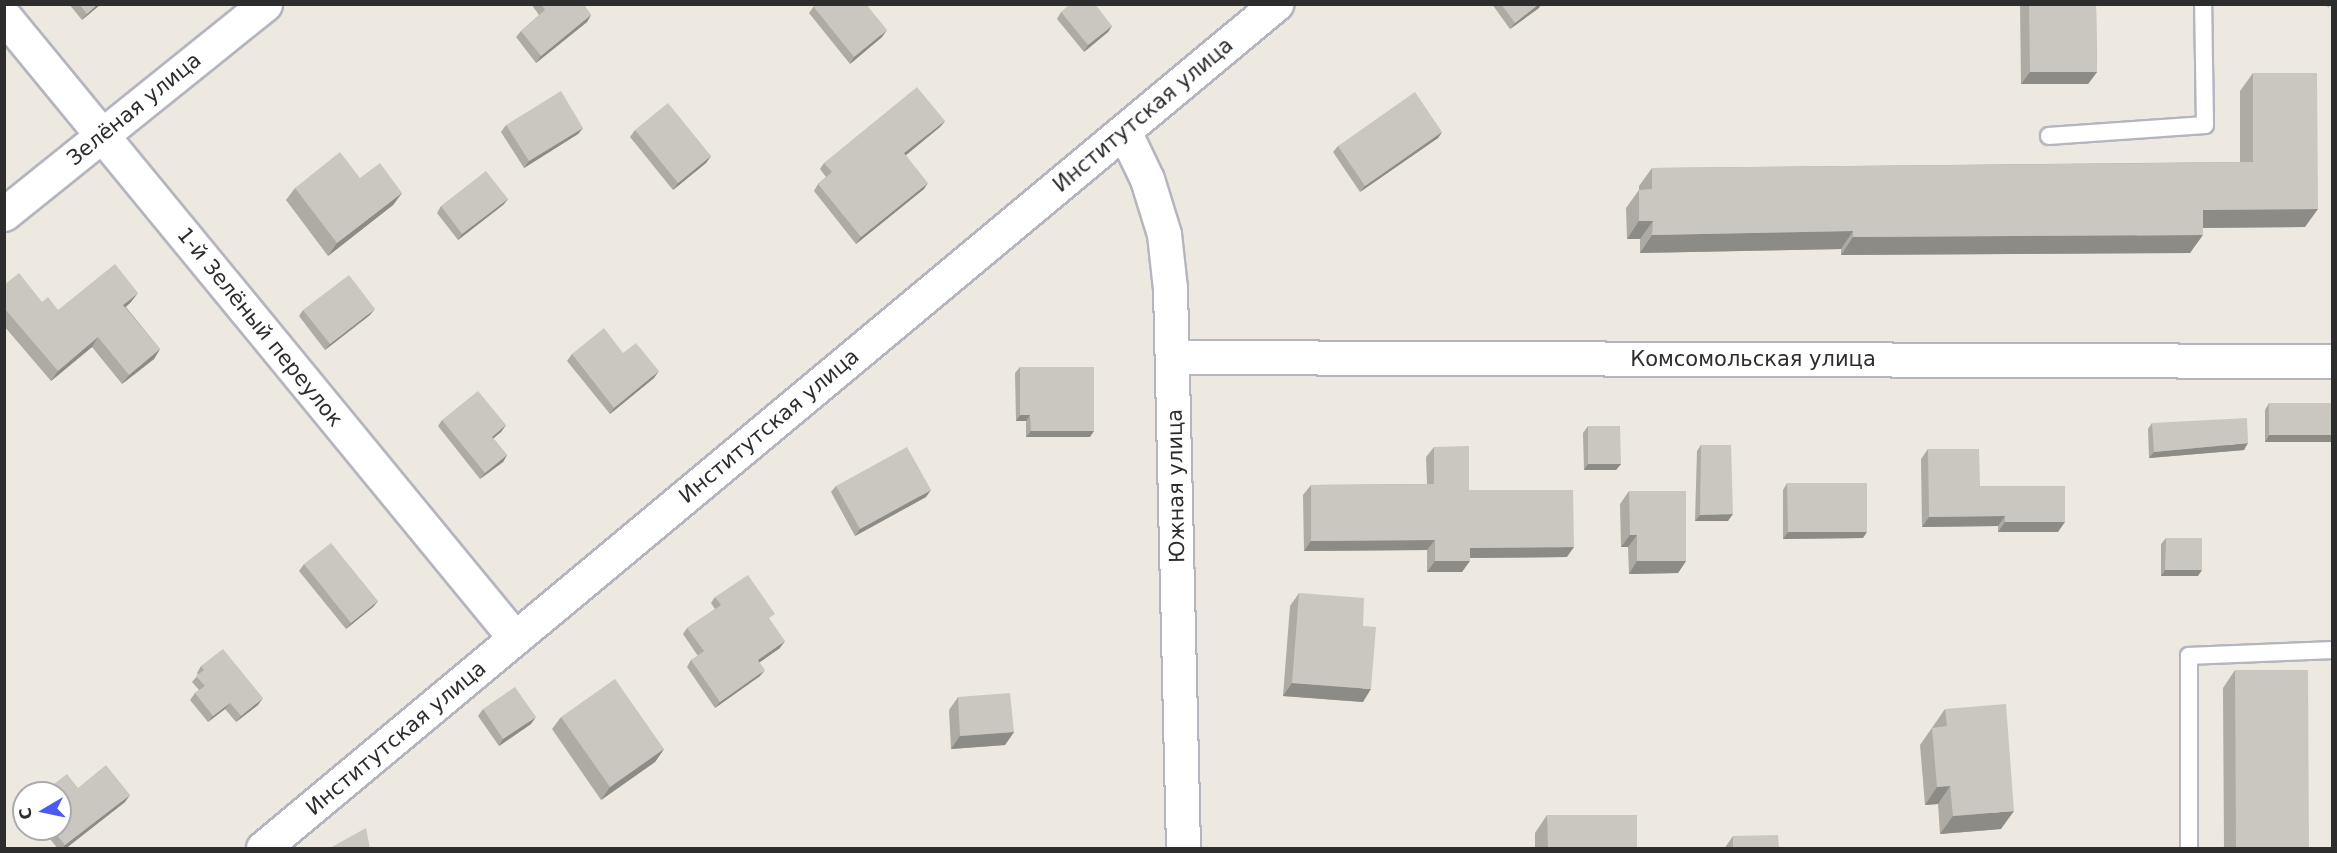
<!DOCTYPE html>
<html>
<head>
<meta charset="utf-8">
<style>
  body { margin:0 }
  #map { position:relative; width:2337px; height:853px; overflow:hidden; background:#ede9e0; font-family:"DejaVu Sans",sans-serif }
  div>[style] { position:absolute }
  .path>* { height:4px; margin-top:-2px; transform-origin:0; background:repeating-linear-gradient(90deg,#c8c8c8 0 4.5px,transparent 0 7.5px) }
  .roads { filter:drop-shadow(2px 0 #b4b5bf) drop-shadow(-2px 0 #b4b5bf) drop-shadow(0 2px #b4b5bf) drop-shadow(0 -2px #b4b5bf) }
  .lane>* { height:16px; margin:-8px; padding:0 8px; transform-origin:8px; border-radius:8px; background:#fff }
  .street>* { height:33px; margin:-16.5px; padding:0 16.5px; transform-origin:16.5px; border-radius:16.5px; background:#fff }
  .wall>* { inset:0; background:#adaba4 }
  .shaded-wall>* { inset:0; background:#8d8b86 }
  .building>* { inset:0; background:#c9c7bf }
  span { translate:-50% -50%; white-space:nowrap; text-align:center; line-height:1.15; -webkit-text-stroke:4.5px #fff; paint-order:stroke }
  .street-label { font-size:21px; color:#2d2d2d }
  .frame { position:absolute; inset:0; border:6px solid #2d2d2d; pointer-events:none }
  .north { position:absolute; left:12px; top:781px; width:60px; height:60px; box-sizing:border-box; background:#fff; border:2px solid #ababab; border-radius:50%; rotate:261deg; font-size:16px; font-weight:700; line-height:24px; text-align:center; color:#2d2d2d }
  .north::after { content:''; display:block; margin:auto; width:21px; height:27px; background:#4c5bef; clip-path:polygon(50% 0,100% 100%,50% 72%,0 100%) }
</style>
</head>
<body>
<div id="map">
  <div class="path">
    <div style="left:2326px;top:4px;width:7px;rotate:27deg"></div>
  </div>
  <div class="roads">
    <div class="lane">
      <div style="left:2049px;top:136px;width:156px;rotate:-4deg"></div>
      <div style="left:2205px;top:125px;width:121px;rotate:-90.9deg"></div>
      <div style="left:2189px;top:848px;width:192px;rotate:-90deg"></div>
      <div style="left:2189px;top:656px;width:143px;rotate:-2.4deg"></div>
    </div>
    <div class="street">
      <div style="left:4px;top:16px;width:805px;rotate:50.6deg"></div>
      <div style="left:1124px;top:131px;width:53px;rotate:64.4deg"></div>
      <div style="left:1147px;top:179px;width:58px;rotate:72.8deg"></div>
      <div style="left:1164px;top:234px;width:54px;rotate:83.7deg"></div>
      <div style="left:1170px;top:288px;width:560px;rotate:88.67deg"></div>
      <div style="left:4px;top:214px;width:335px;rotate:-38.8deg"></div>
      <div style="left:1173px;top:357px;width:1159px;rotate:0.2deg"></div>
      <div style="left:263px;top:848px;width:1319px;rotate:-39.8deg"></div>
    </div>
  </div>
  <div class="wall">
    <div style="clip-path:polygon(69px 4px,101px 4px,82px 20px)"></div>
    <div style="clip-path:polygon(531px 4px,583px 4px,591px 15px,587px 22px,536px 63px,516px 37px,521px 31px,539px 15px)"></div>
    <div style="clip-path:polygon(812px 4px,866px 4px,882px 37px,850px 64px,809px 13px,814px 6px)"></div>
    <div style="clip-path:polygon(1492px 4px,1541px 4px,1539px 8px,1510px 29px)"></div>
    <div style="clip-path:polygon(2020px 4px,2096px 4px,2097px 72px,2088px 84px,2021px 84px)"></div>
    <div style="clip-path:polygon(1061px 12px,1112px 26px,1108px 32px,1084px 52px,1057px 19px)"></div>
    <div style="clip-path:polygon(2253px 73px,2305px 227px,2203px 228px,2190px 253px,1841px 255px,1841px 249px,1640px 253px,1640px 239px,1627px 239px,1626px 208px,1639px 190px,1639px 186px,1652px 168px,2240px 162px,2240px 91px)"></div>
    <div style="clip-path:polygon(945px 121px,940px 127px,906px 155px,924px 189px,856px 244px,814px 191px,818px 184px,826px 177px,820px 169px,824px 163px)"></div>
    <div style="clip-path:polygon(506px 125px,583px 128px,578px 134px,524px 168px,501px 132px)"></div>
    <div style="clip-path:polygon(635px 130px,711px 156px,706px 163px,673px 190px,630px 137px)"></div>
    <div style="clip-path:polygon(1442px 132px,1438px 138px,1360px 192px,1333px 152px,1338px 146px)"></div>
    <div style="clip-path:polygon(295px 188px,402px 193px,393px 205px,328px 256px,286px 200px)"></div>
    <div style="clip-path:polygon(508px 199px,503px 205px,458px 240px,437px 213px,441px 206px)"></div>
    <div style="clip-path:polygon(4px 285px,42px 302px,58px 310px,131px 302px,126px 307px,160px 349px,154px 359px,122px 384px,92px 347px,51px 381px,4px 326px)"></div>
    <div style="clip-path:polygon(303px 310px,370px 315px,325px 350px,299px 316px)"></div>
    <div style="clip-path:polygon(623px 353px,654px 378px,610px 414px,567px 361px,572px 354px)"></div>
    <div style="clip-path:polygon(1020px 367px,1090px 437px,1026px 437px,1026px 421px,1016px 421px,1015px 373px)"></div>
    <div style="clip-path:polygon(2269px 403px,2332px 403px,2265px 442px,2265px 410px)"></div>
    <div style="clip-path:polygon(442px 420px,506px 425px,501px 432px,493px 438px,507px 455px,503px 462px,480px 479px,438px 426px)"></div>
    <div style="clip-path:polygon(2152px 423px,2244px 450px,2149px 458px,2148px 429px)"></div>
    <div style="clip-path:polygon(1588px 426px,1621px 464px,1616px 470px,1584px 470px,1583px 433px)"></div>
    <div style="clip-path:polygon(1701px 445px,1728px 521px,1695px 521px,1697px 451px)"></div>
    <div style="clip-path:polygon(1434px 447px,1469px 490px,1567px 557px,1470px 558px,1462px 572px,1427px 572px,1427px 550px,1304px 551px,1303px 495px,1311px 485px,1427px 484px,1426px 457px)"></div>
    <div style="clip-path:polygon(1928px 449px,1980px 486px,2058px 532px,1998px 532px,1998px 526px,1922px 527px,1921px 459px)"></div>
    <div style="clip-path:polygon(1787px 483px,1863px 538px,1783px 539px,1783px 490px)"></div>
    <div style="clip-path:polygon(836px 486px,926px 497px,855px 536px,831px 492px)"></div>
    <div style="clip-path:polygon(1629px 491px,1686px 561px,1678px 573px,1629px 574px,1628px 547px,1621px 547px,1620px 504px)"></div>
    <div style="clip-path:polygon(2166px 538px,2198px 576px,2161px 576px,2161px 544px)"></div>
    <div style="clip-path:polygon(304px 564px,378px 601px,373px 607px,346px 629px,299px 571px)"></div>
    <div style="clip-path:polygon(1299px 593px,1363px 626px,1363px 702px,1283px 696px,1290px 606px)"></div>
    <div style="clip-path:polygon(715px 597px,770px 620px,780px 648px,760px 662px,760px 676px,715px 708px,687px 667px,691px 660px,698px 656px,683px 634px,687px 628px,715px 609px,711px 603px)"></div>
    <div style="clip-path:polygon(201px 666px,258px 705px,236px 722px,225px 709px,208px 722px,190px 700px,195px 693px,199px 690px,192px 682px,198px 675px,197px 673px)"></div>
    <div style="clip-path:polygon(2235px 670px,2309px 849px,2224px 849px,2223px 688px)"></div>
    <div style="clip-path:polygon(958px 697px,1014px 732px,1005px 745px,951px 749px,949px 710px)"></div>
    <div style="clip-path:polygon(483px 709px,531px 724px,499px 746px,478px 716px)"></div>
    <div style="clip-path:polygon(1945px 709px,2001px 829px,1940px 834px,1938px 804px,1925px 805px,1920px 745px)"></div>
    <div style="clip-path:polygon(561px 717px,664px 749px,655px 762px,601px 800px,552px 729px)"></div>
    <div style="clip-path:polygon(78px 788px,125px 802px,65px 849px,58px 849px,42px 829px,60px 829px)"></div>
    <div style="clip-path:polygon(1547px 815px,1637px 849px,1535px 849px,1535px 833px)"></div>
    <div style="clip-path:polygon(1733px 836px,1779px 849px,1724px 849px)"></div>
  </div>
  <div class="shaded-wall">
    <div style="clip-path:polygon(98px 4px,101px 4px,82px 20px,87px 14px)"></div>
    <div style="clip-path:polygon(1539px 4px,1541px 4px,1539px 8px,1510px 29px,1515px 23px)"></div>
    <div style="clip-path:polygon(591px 15px,587px 22px,536px 63px,541px 56px)"></div>
    <div style="clip-path:polygon(1112px 26px,1108px 32px,1084px 52px,1088px 45px)"></div>
    <div style="clip-path:polygon(887px 30px,882px 37px,850px 64px,854px 57px)"></div>
    <div style="clip-path:polygon(2030px 72px,2097px 72px,2088px 84px,2021px 84px)"></div>
    <div style="clip-path:polygon(945px 121px,940px 127px,900px 160px,904px 153px)"></div>
    <div style="clip-path:polygon(583px 128px,578px 134px,524px 168px,529px 161px)"></div>
    <div style="clip-path:polygon(1442px 132px,1438px 138px,1360px 192px,1365px 186px)"></div>
    <div style="clip-path:polygon(711px 156px,706px 163px,673px 190px,678px 183px)"></div>
    <div style="clip-path:polygon(928px 183px,924px 189px,856px 244px,861px 237px)"></div>
    <div style="clip-path:polygon(402px 193px,393px 205px,328px 256px,337px 243px)"></div>
    <div style="clip-path:polygon(508px 199px,503px 205px,458px 240px,462px 234px)"></div>
    <div style="clip-path:polygon(2318px 209px,2305px 227px,2190px 228px,2203px 210px)"></div>
    <div style="clip-path:polygon(1639px 221px,1653px 221px,1640px 239px,1627px 239px)"></div>
    <div style="clip-path:polygon(1853px 231px,1841px 249px,1640px 253px,1652px 235px)"></div>
    <div style="clip-path:polygon(2203px 235px,2190px 253px,1841px 255px,1853px 237px)"></div>
    <div style="clip-path:polygon(138px 293px,131px 302px,117px 314px,123px 305px)"></div>
    <div style="clip-path:polygon(375px 309px,370px 315px,325px 350px,330px 344px)"></div>
    <div style="clip-path:polygon(98px 337px,92px 347px,51px 381px,58px 371px)"></div>
    <div style="clip-path:polygon(160px 349px,154px 359px,122px 384px,129px 375px)"></div>
    <div style="clip-path:polygon(659px 371px,654px 378px,610px 414px,614px 408px)"></div>
    <div style="clip-path:polygon(1020px 415px,1030px 415px,1026px 421px,1016px 421px)"></div>
    <div style="clip-path:polygon(506px 425px,501px 432px,488px 443px,492px 437px)"></div>
    <div style="clip-path:polygon(1031px 431px,1094px 431px,1090px 437px,1026px 437px)"></div>
    <div style="clip-path:polygon(2269px 435px,2332px 435px,2332px 442px,2265px 442px)"></div>
    <div style="clip-path:polygon(2248px 443px,2244px 450px,2149px 458px,2154px 452px)"></div>
    <div style="clip-path:polygon(507px 455px,503px 462px,480px 479px,485px 473px)"></div>
    <div style="clip-path:polygon(1588px 464px,1621px 464px,1616px 470px,1584px 470px)"></div>
    <div style="clip-path:polygon(931px 490px,926px 497px,855px 536px,860px 529px)"></div>
    <div style="clip-path:polygon(1733px 514px,1728px 521px,1695px 521px,1700px 515px)"></div>
    <div style="clip-path:polygon(2005px 516px,1998px 526px,1922px 527px,1929px 517px)"></div>
    <div style="clip-path:polygon(2005px 522px,2065px 522px,2058px 532px,1998px 532px)"></div>
    <div style="clip-path:polygon(1788px 532px,1867px 532px,1863px 538px,1783px 539px)"></div>
    <div style="clip-path:polygon(1630px 535px,1637px 535px,1628px 547px,1621px 547px)"></div>
    <div style="clip-path:polygon(1435px 540px,1427px 550px,1304px 551px,1311px 541px)"></div>
    <div style="clip-path:polygon(1574px 547px,1567px 557px,1462px 558px,1470px 548px)"></div>
    <div style="clip-path:polygon(1435px 561px,1470px 561px,1462px 572px,1427px 572px)"></div>
    <div style="clip-path:polygon(1637px 561px,1686px 561px,1678px 573px,1629px 574px)"></div>
    <div style="clip-path:polygon(2165px 570px,2202px 570px,2198px 576px,2161px 576px)"></div>
    <div style="clip-path:polygon(378px 601px,373px 607px,346px 629px,351px 623px)"></div>
    <div style="clip-path:polygon(785px 641px,780px 648px,753px 667px,758px 660px)"></div>
    <div style="clip-path:polygon(765px 670px,760px 676px,715px 708px,720px 702px)"></div>
    <div style="clip-path:polygon(1292px 683px,1371px 689px,1363px 702px,1283px 696px)"></div>
    <div style="clip-path:polygon(263px 698px,258px 705px,236px 722px,241px 716px)"></div>
    <div style="clip-path:polygon(230px 703px,225px 709px,208px 722px,213px 716px)"></div>
    <div style="clip-path:polygon(536px 717px,531px 724px,499px 746px,503px 739px)"></div>
    <div style="clip-path:polygon(1014px 732px,1005px 745px,951px 749px,960px 736px)"></div>
    <div style="clip-path:polygon(664px 749px,655px 762px,601px 800px,610px 787px)"></div>
    <div style="clip-path:polygon(1950px 786px,1938px 804px,1925px 805px,1937px 787px)"></div>
    <div style="clip-path:polygon(130px 795px,125px 802px,65px 849px,63px 849px,65px 845px)"></div>
    <div style="clip-path:polygon(2014px 811px,2001px 829px,1940px 834px,1953px 816px)"></div>
  </div>
  <div class="building">
    <div style="clip-path:polygon(79px 4px,98px 4px,87px 14px)"></div>
    <div style="clip-path:polygon(541px 4px,583px 4px,591px 15px,541px 56px,521px 31px,545px 10px)"></div>
    <div style="clip-path:polygon(816px 4px,866px 4px,887px 30px,854px 57px,813px 6px)"></div>
    <div style="clip-path:polygon(1070px 4px,1095px 4px,1112px 26px,1088px 45px,1061px 12px)"></div>
    <div style="clip-path:polygon(1501px 4px,1539px 4px,1515px 23px)"></div>
    <div style="clip-path:polygon(2029px 4px,2096px 4px,2097px 72px,2030px 72px)"></div>
    <div style="clip-path:polygon(2253px 73px,2317px 73px,2318px 209px,2203px 210px,2203px 235px,1853px 237px,1853px 231px,1652px 235px,1653px 221px,1639px 221px,1639px 190px,1652px 189px,1652px 168px,2253px 162px)"></div>
    <div style="clip-path:polygon(917px 87px,945px 121px,904px 153px,928px 183px,861px 237px,818px 184px,832px 172px,824px 163px)"></div>
    <div style="clip-path:polygon(561px 91px,583px 128px,529px 161px,506px 125px)"></div>
    <div style="clip-path:polygon(1415px 92px,1442px 132px,1365px 186px,1338px 146px)"></div>
    <div style="clip-path:polygon(668px 103px,711px 156px,678px 183px,635px 130px)"></div>
    <div style="clip-path:polygon(340px 152px,360px 178px,380px 163px,402px 193px,337px 243px,295px 188px)"></div>
    <div style="clip-path:polygon(486px 171px,508px 199px,462px 234px,441px 206px)"></div>
    <div style="clip-path:polygon(115px 264px,138px 293px,123px 305px,160px 349px,129px 375px,98px 337px,58px 371px,4px 308px,4px 285px,19px 273px,42px 302px,48px 297px,58px 310px)"></div>
    <div style="clip-path:polygon(349px 275px,375px 309px,330px 344px,303px 310px)"></div>
    <div style="clip-path:polygon(604px 328px,623px 353px,636px 343px,659px 371px,614px 408px,572px 354px)"></div>
    <div style="clip-path:polygon(1020px 367px,1094px 367px,1094px 431px,1031px 431px,1030px 415px,1020px 415px)"></div>
    <div style="clip-path:polygon(478px 391px,506px 425px,492px 437px,507px 455px,485px 473px,442px 420px)"></div>
    <div style="clip-path:polygon(2269px 403px,2332px 403px,2332px 435px,2269px 435px)"></div>
    <div style="clip-path:polygon(2247px 418px,2248px 443px,2154px 452px,2152px 423px)"></div>
    <div style="clip-path:polygon(1588px 426px,1620px 426px,1621px 464px,1588px 464px)"></div>
    <div style="clip-path:polygon(1701px 445px,1731px 445px,1733px 514px,1700px 515px)"></div>
    <div style="clip-path:polygon(1469px 446px,1469px 490px,1573px 490px,1574px 547px,1470px 548px,1470px 561px,1435px 561px,1435px 540px,1311px 541px,1311px 485px,1434px 484px,1434px 447px)"></div>
    <div style="clip-path:polygon(907px 447px,931px 490px,860px 529px,836px 486px)"></div>
    <div style="clip-path:polygon(1928px 449px,1979px 449px,1980px 486px,2065px 486px,2065px 522px,2005px 522px,2005px 516px,1929px 517px)"></div>
    <div style="clip-path:polygon(1787px 483px,1867px 483px,1867px 532px,1788px 532px)"></div>
    <div style="clip-path:polygon(1629px 491px,1686px 491px,1686px 561px,1637px 561px,1637px 535px,1630px 535px)"></div>
    <div style="clip-path:polygon(2166px 538px,2202px 538px,2202px 570px,2165px 570px)"></div>
    <div style="clip-path:polygon(331px 543px,378px 601px,351px 623px,304px 564px)"></div>
    <div style="clip-path:polygon(748px 575px,775px 614px,769px 618px,785px 641px,758px 660px,765px 670px,720px 702px,691px 660px,704px 651px,687px 628px,721px 605px,715px 597px)"></div>
    <div style="clip-path:polygon(1299px 593px,1364px 598px,1363px 626px,1376px 627px,1371px 689px,1292px 683px)"></div>
    <div style="clip-path:polygon(223px 649px,263px 698px,241px 716px,230px 703px,213px 716px,195px 693px,205px 686px,196px 676px,204px 670px,201px 666px)"></div>
    <div style="clip-path:polygon(2235px 670px,2308px 670px,2309px 849px,2236px 849px)"></div>
    <div style="clip-path:polygon(615px 679px,664px 749px,610px 787px,561px 717px)"></div>
    <div style="clip-path:polygon(515px 687px,536px 717px,503px 739px,483px 709px)"></div>
    <div style="clip-path:polygon(1010px 693px,1014px 732px,960px 736px,958px 697px)"></div>
    <div style="clip-path:polygon(2006px 704px,2014px 811px,1953px 816px,1950px 786px,1937px 787px,1932px 728px,1947px 726px,1945px 709px)"></div>
    <div style="clip-path:polygon(106px 765px,130px 795px,65px 845px,52px 829px,60px 829px,60px 793px,42px 793px,67px 774px,78px 788px)"></div>
    <div style="clip-path:polygon(1547px 815px,1637px 815px,1637px 849px,1548px 849px)"></div>
    <div style="clip-path:polygon(366px 828px,370px 849px,330px 849px,330px 848px)"></div>
    <div style="clip-path:polygon(1778px 835px,1779px 849px,1733px 849px,1733px 836px)"></div>
  </div>
  <div class="street-label">
    <span style="left:134px;top:109px;rotate:-39deg">Зелёная улица</span>
    <span style="left:1143px;top:115px;rotate:-40deg">Институтская улица</span>
    <span style="left:260px;top:327px;rotate:51deg">1-й Зелёный переулок</span>
    <span style="left:1753px;top:359px">Комсомольская улица</span>
    <span style="left:769px;top:426px;rotate:-40deg">Институтская улица</span>
    <span style="left:1176px;top:486px;rotate:-91deg">Южная улица</span>
    <span style="left:396px;top:738px;rotate:-40deg">Институтская улица</span>
  </div>
  <div class="frame"></div>
  <div class="north">С</div>
</div>
</body>
</html>
